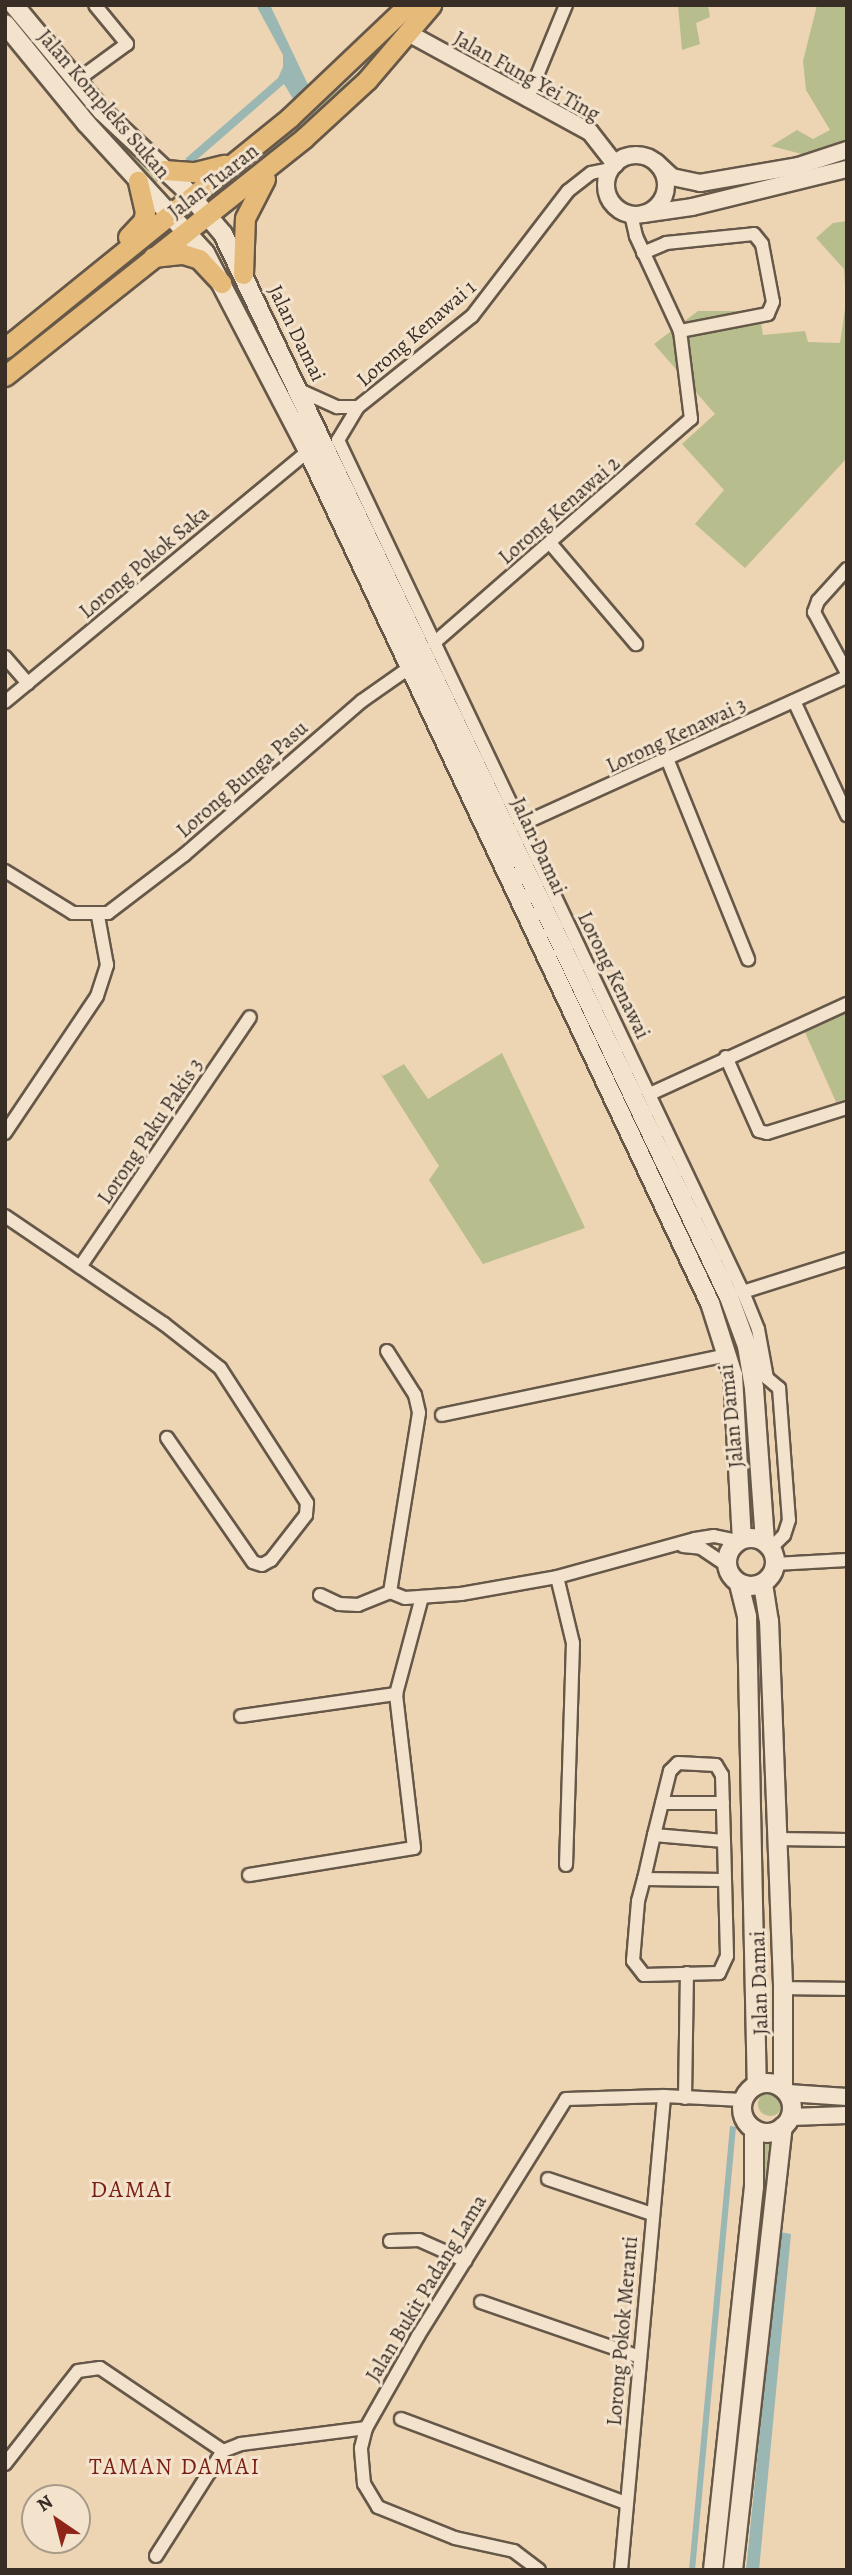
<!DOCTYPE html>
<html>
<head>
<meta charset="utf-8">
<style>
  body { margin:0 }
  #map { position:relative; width:852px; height:2575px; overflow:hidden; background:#edd4b2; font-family:Alegreya,serif }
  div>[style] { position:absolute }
  .green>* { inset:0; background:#b7bd8d }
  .round { border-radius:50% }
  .water>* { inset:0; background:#9ab7b3 }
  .roads { filter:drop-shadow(2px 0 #665849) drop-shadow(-2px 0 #665849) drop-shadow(0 2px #665849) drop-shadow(0 -2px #665849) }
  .minor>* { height:12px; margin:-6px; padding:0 6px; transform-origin:6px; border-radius:6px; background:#f3e3cd }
  .tertiary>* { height:16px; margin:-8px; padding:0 8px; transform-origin:8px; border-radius:8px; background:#f3e3cd }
  .tertiary>.ring { margin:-8px; padding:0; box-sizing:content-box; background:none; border:16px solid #f3e3cd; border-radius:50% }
  .secondary>* { height:18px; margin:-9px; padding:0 9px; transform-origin:9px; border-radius:9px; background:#f3e3cd }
  .secondary>.ring { margin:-9px; padding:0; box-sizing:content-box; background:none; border:18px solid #f3e3cd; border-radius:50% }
  .primary>* { height:19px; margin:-9.5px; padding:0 9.5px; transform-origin:9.5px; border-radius:9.5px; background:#e6ba79 }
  span { translate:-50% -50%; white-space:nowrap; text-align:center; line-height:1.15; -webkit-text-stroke:6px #f3e3cd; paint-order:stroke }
  .street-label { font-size:21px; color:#392e26 }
  .neighbourhood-label { font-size:23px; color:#7a1f14; letter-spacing:2px }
  .quarter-label { font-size:24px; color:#7a1f14; letter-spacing:2px }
  .frame { position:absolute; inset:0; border:7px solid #392e26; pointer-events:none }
  .north { position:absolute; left:21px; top:2484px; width:70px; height:70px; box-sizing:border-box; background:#f3e3cd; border:2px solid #a99b8a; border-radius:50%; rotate:325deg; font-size:19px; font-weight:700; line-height:28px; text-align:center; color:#392e26 }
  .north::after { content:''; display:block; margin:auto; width:24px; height:32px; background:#8f2418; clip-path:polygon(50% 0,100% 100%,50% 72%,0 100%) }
</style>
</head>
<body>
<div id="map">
  <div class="green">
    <div style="clip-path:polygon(678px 5px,708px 5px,710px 17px,696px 23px,700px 44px,682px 50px)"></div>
    <div style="clip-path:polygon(817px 5px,847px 5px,847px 151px,817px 158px,771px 146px,797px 130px,813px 139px,830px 130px,806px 90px,803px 61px)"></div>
    <div style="clip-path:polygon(5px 7px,104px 127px,158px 181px,154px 185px,101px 129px)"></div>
    <div style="clip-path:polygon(374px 59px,344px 94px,218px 196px,223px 187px)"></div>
    <div style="clip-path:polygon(847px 221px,847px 458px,745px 568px,695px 524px,724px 490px,682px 444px,715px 414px,654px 344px,698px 311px,759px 311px,763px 335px,805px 331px,808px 342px,840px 343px,846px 302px,844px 269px,816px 238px,833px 223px)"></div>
    <div style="clip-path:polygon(847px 1012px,847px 1099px,836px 1102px,804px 1030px)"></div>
    <div style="clip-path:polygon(502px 1053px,585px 1228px,483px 1264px,429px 1180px,439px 1166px,380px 1073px,383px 1076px,404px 1064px,428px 1099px)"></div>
    <div class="round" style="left:758px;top:2092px;width:24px;height:24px"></div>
    <div style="clip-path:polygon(762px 2136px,776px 2138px,729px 2570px,724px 2570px,760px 2210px)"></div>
  </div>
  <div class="water">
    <div style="clip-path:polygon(256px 5px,270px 5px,311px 91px,295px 102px,284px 84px,193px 163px,185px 159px,278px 78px,283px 67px,283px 55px)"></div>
    <div style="clip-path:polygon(730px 2126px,736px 2127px,703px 2485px,695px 2570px,689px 2570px)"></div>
    <div style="clip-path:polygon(780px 2232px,791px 2234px,759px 2570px,746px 2570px)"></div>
  </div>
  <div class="roads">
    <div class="minor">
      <div style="left:76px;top:81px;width:63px;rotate:-36deg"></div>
      <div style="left:127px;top:44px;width:50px;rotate:-129.4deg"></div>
      <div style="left:527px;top:100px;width:103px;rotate:-67.7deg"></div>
      <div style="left:610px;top:169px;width:19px;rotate:168deg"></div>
      <div style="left:591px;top:173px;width:29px;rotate:142deg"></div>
      <div style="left:568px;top:191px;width:158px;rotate:127.5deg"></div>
      <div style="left:472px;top:316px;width:146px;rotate:141.4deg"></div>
      <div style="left:358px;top:407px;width:39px;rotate:121deg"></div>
      <div style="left:338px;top:440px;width:943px;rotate:64.58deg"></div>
      <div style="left:743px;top:1292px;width:40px;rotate:68deg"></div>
      <div style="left:758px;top:1329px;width:50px;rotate:79.6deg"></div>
      <div style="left:643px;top:253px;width:25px;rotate:-23deg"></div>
      <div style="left:666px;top:243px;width:88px;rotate:-5.8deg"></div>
      <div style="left:754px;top:234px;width:13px;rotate:51deg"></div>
      <div style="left:762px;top:244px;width:59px;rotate:79.3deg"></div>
      <div style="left:773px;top:302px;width:13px;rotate:113deg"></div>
      <div style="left:768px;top:314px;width:90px;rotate:169.1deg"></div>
      <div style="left:299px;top:390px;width:42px;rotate:24.1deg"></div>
      <div style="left:337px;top:407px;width:21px"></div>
      <div style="left:550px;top:543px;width:133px;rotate:49.6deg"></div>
      <div style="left:847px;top:569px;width:43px;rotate:132.2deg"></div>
      <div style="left:818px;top:601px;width:12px;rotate:110deg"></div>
      <div style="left:814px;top:612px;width:69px;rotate:61.6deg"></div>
      <div style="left:434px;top:643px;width:341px;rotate:-41.1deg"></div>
      <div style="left:691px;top:419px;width:89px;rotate:-97.1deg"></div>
      <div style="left:680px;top:331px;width:105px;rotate:-114.9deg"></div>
      <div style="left:636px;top:236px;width:23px;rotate:-103deg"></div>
      <div style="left:5px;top:657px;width:35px;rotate:49deg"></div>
      <div style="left:794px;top:701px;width:126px;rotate:65.1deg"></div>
      <div style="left:5px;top:702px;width:393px;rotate:-39.6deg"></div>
      <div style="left:668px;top:761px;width:214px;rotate:68deg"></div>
      <div style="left:520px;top:825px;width:359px;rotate:-24.4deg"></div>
      <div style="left:5px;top:871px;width:80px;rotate:31.7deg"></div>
      <div style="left:73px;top:913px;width:35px"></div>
      <div style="left:108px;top:913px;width:96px;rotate:-37.3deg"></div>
      <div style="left:184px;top:855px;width:235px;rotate:-40.9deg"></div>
      <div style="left:362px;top:701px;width:57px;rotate:-35.1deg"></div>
      <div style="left:726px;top:1057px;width:81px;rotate:66deg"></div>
      <div style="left:759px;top:1131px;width:8px;rotate:14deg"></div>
      <div style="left:767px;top:1133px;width:84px;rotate:-17.4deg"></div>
      <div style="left:650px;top:1094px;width:217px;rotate:-24.6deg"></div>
      <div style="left:5px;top:1133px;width:165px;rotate:-56.1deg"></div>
      <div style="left:97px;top:996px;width:33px;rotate:-72deg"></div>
      <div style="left:107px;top:965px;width:50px;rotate:-100.4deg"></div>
      <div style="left:5px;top:1216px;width:192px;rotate:34.2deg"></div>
      <div style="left:164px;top:1324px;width:71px;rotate:38.2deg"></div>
      <div style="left:220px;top:1368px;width:161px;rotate:57.2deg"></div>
      <div style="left:307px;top:1503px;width:12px;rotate:95deg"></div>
      <div style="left:306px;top:1515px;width:57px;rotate:127.9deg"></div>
      <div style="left:271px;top:1560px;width:10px;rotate:151deg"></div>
      <div style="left:262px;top:1565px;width:9px;rotate:-162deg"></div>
      <div style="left:253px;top:1562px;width:151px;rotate:-124.7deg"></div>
      <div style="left:80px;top:1267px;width:302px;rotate:-55.8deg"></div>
      <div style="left:743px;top:1292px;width:109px;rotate:-17.6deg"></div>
      <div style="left:387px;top:1351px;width:52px;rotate:57.5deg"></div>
      <div style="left:415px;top:1395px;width:18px;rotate:77deg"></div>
      <div style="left:419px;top:1413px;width:181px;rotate:99.2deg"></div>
      <div style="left:767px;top:1378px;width:16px;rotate:40deg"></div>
      <div style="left:779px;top:1388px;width:132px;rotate:85.7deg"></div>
      <div style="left:789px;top:1520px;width:16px;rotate:108deg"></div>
      <div style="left:784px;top:1535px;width:18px;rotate:135deg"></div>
      <div style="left:442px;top:1415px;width:291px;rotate:-11.9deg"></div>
      <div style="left:683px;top:1546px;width:18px;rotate:6deg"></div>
      <div style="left:701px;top:1548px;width:30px;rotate:34deg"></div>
      <div style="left:775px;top:1564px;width:72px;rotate:-3.2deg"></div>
      <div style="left:557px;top:1577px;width:68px;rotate:76.4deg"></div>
      <div style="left:573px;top:1643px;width:222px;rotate:91.8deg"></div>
      <div style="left:320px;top:1595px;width:21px;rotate:25deg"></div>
      <div style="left:339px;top:1604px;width:19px;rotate:3deg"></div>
      <div style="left:358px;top:1605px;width:35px;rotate:-22deg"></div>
      <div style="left:390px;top:1592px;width:16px;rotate:22deg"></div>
      <div style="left:405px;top:1598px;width:56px;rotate:-4.1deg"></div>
      <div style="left:461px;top:1594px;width:97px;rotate:-10deg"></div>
      <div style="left:557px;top:1577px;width:143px;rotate:-15.4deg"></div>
      <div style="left:695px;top:1539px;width:19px;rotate:-9deg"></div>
      <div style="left:714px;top:1536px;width:25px;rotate:12deg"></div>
      <div style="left:241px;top:1716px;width:157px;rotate:-8.1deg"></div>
      <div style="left:662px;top:1803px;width:61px"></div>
      <div style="left:654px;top:1835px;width:70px;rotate:4.9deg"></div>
      <div style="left:724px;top:1841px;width:115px;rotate:88.5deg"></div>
      <div style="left:727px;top:1956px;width:19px;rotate:115deg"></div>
      <div style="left:719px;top:1973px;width:75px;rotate:178.5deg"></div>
      <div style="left:644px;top:1975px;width:18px;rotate:-128deg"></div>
      <div style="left:633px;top:1961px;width:60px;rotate:-85.2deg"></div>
      <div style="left:638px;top:1901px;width:23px;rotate:-75deg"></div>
      <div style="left:644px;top:1879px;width:45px;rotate:-77.2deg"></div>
      <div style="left:654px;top:1835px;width:66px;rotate:-76deg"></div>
      <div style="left:670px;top:1771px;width:11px;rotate:-45deg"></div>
      <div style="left:678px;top:1763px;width:38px;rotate:3deg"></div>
      <div style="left:716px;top:1765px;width:12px;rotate:59deg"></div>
      <div style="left:722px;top:1775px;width:66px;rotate:88.3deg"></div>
      <div style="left:776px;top:1839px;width:71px;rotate:0.8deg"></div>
      <div style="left:249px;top:1875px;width:167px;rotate:-9.3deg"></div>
      <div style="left:414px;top:1848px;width:155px;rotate:-96.7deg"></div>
      <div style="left:396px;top:1694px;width:100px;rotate:-75deg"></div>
      <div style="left:644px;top:1879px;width:80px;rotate:0.7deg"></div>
      <div style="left:783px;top:1988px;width:64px;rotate:0.9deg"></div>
      <div style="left:685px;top:2098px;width:125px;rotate:-89.1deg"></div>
      <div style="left:548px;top:2179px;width:110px;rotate:18.6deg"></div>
      <div style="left:390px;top:2241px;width:29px;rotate:-2deg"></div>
      <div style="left:419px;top:2240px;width:51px;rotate:24.1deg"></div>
      <div style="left:481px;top:2302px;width:168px;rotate:19.1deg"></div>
      <div style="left:401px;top:2419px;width:240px;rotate:20.5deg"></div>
      <div style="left:5px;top:2464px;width:118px;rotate:-51.9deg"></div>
      <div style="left:78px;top:2371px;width:22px;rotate:-8deg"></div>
      <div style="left:100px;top:2368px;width:148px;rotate:34deg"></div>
      <div style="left:156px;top:2556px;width:125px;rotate:-57.5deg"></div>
      <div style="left:223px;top:2451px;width:19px;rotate:-21deg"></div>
      <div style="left:241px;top:2444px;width:126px;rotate:-7.3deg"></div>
      <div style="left:539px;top:2570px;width:31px;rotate:-143deg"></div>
      <div style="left:514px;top:2551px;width:60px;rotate:-167.6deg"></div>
      <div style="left:455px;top:2538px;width:83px;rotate:-158.1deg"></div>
      <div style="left:378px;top:2507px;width:27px;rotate:-121deg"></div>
      <div style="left:364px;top:2484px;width:36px;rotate:-95deg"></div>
      <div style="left:361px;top:2448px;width:21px;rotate:-76deg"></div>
      <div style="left:366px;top:2428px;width:106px;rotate:-60.5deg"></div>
      <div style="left:418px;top:2336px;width:279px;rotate:-58deg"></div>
      <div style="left:566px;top:2099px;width:98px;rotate:-1.8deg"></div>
      <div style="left:664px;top:2096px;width:78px;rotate:2.9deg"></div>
      <div style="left:621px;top:2570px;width:476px;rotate:-84.8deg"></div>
    </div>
    <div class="tertiary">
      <div style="left:410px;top:34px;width:205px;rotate:28.6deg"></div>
      <div style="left:590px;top:132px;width:41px;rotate:52deg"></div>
      <div class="ring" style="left:606px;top:155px;width:44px;height:44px"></div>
      <div style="left:656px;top:162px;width:22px;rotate:43deg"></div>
      <div style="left:672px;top:177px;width:29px;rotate:12deg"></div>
      <div style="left:700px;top:183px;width:99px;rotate:-9.8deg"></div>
      <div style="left:798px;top:166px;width:52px;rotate:-18.1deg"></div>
      <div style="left:643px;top:214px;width:49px;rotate:-8.1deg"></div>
      <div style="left:692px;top:207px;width:160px;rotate:-13.8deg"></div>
      <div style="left:788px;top:2093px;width:59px;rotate:3.9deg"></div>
      <div style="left:791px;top:2117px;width:56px;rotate:-2deg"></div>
    </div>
    <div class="secondary">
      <div style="left:14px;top:5px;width:138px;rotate:50.3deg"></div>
      <div style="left:102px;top:111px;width:111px;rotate:43.2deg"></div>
      <div style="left:183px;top:187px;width:62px;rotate:49.6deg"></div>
      <div style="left:223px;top:234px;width:1177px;rotate:64.55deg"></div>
      <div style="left:729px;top:1297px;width:52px;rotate:69.8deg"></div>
      <div style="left:747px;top:1346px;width:43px;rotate:80.5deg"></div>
      <div style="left:754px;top:1388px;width:154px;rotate:85.9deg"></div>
      <div style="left:5px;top:24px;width:128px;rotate:50.7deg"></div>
      <div style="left:86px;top:123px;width:176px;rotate:47.5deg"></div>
      <div style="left:205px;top:253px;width:223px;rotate:62.5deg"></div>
      <div style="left:308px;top:451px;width:942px;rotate:64.74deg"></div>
      <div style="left:710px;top:1303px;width:76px;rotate:72.3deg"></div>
      <div style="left:733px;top:1375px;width:164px;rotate:86.9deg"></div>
      <div class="ring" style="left:727px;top:1538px;width:30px;height:30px"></div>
      <div style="left:739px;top:1584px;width:34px;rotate:76deg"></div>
      <div style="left:747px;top:1617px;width:467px;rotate:88.8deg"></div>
      <div style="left:763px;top:1584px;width:36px;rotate:81deg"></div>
      <div style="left:769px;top:1620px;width:368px;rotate:87.8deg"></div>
      <div style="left:783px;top:1988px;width:99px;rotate:90deg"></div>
      <div class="ring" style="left:742px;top:2083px;width:32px;height:32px"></div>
      <div style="left:713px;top:2570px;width:385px;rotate:-83.9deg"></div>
      <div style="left:754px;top:2187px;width:57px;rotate:-90deg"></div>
      <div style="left:733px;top:2570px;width:446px;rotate:-83.6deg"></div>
    </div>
    <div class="primary">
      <div style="left:164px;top:170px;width:31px;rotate:4deg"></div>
      <div style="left:195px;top:172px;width:30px;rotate:-14deg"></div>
      <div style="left:128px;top:237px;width:22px;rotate:-47deg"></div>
      <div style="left:143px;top:221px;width:9px;rotate:-77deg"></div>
      <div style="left:145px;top:212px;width:32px;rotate:-103deg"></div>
      <div style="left:153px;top:257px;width:30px;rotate:-6deg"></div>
      <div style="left:183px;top:254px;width:17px;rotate:17deg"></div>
      <div style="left:199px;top:259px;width:33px;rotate:47deg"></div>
      <div style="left:243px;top:274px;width:56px;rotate:-88deg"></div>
      <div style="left:245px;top:218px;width:44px;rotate:-62.9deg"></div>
      <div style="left:5px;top:348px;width:367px;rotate:-39deg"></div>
      <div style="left:290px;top:117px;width:163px;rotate:-43.5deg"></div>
      <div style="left:5px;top:376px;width:382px;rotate:-38.5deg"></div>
      <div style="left:304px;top:138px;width:86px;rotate:-42.6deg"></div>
      <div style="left:367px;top:80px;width:99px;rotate:-49.5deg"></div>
    </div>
  </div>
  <div class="street-label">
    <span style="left:527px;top:76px;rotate:29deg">Jalan Fung Yei Ting</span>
    <span style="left:104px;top:104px;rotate:49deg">Jalan Kompleks Sukan</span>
    <span style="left:213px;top:181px;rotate:-38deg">Jalan Tuaran</span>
    <span style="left:297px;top:333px;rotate:64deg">Jalan Damai</span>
    <span style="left:416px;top:333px;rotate:-41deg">Lorong Kenawai 1</span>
    <span style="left:559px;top:510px;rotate:-41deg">Lorong Kenawai 2</span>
    <span style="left:144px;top:562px;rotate:-40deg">Lorong Pokok Saka</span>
    <span style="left:676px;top:735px;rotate:-25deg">Lorong Kenawai 3</span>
    <span style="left:242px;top:779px;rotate:-41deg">Lorong Bunga Pasu</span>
    <span style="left:539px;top:846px;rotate:65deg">Jalan Damai</span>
    <span style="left:614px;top:975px;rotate:64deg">Lorong Kenawai</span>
    <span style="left:150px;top:1131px;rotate:-56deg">Lorong Paku Pakis 3</span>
    <span style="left:731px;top:1416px;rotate:-96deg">Jalan Damai</span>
    <span style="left:759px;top:1983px;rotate:-92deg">Jalan Damai</span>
    <span style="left:426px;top:2288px;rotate:-59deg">Jalan Bukit Padang Lama</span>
    <span style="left:622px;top:2331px;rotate:-85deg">Lorong Pokok Meranti</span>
  </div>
  <div class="neighbourhood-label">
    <span style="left:175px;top:2467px">TAMAN DAMAI</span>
  </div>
  <div class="quarter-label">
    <span style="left:132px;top:2190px">DAMAI</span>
  </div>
  <div class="frame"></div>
  <div class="north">N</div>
</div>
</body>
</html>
